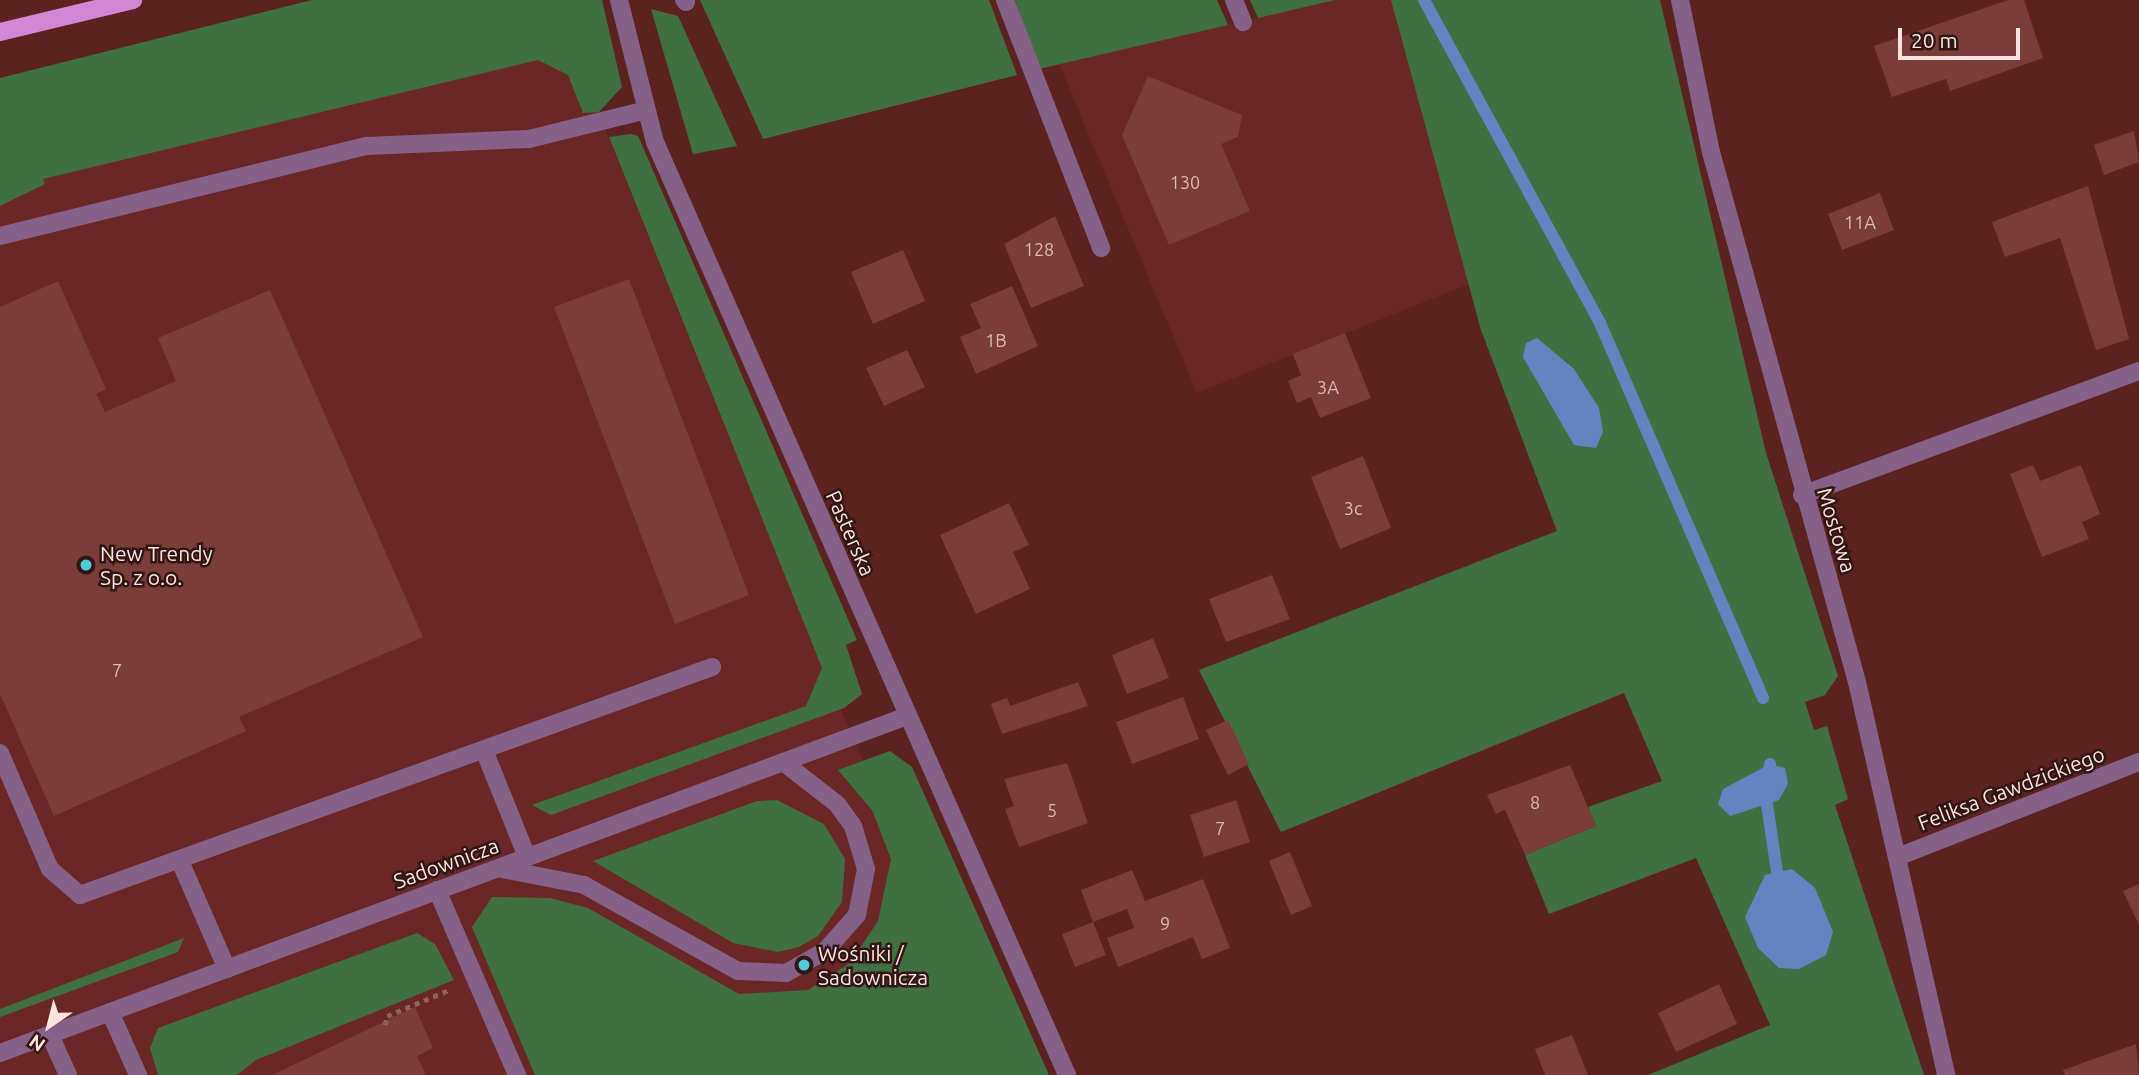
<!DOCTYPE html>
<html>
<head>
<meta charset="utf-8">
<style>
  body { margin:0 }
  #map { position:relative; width:2139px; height:1075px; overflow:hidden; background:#5c2220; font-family:Ubuntu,sans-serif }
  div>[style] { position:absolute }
  .built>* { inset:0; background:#6a2725 }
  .green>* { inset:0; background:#407042 }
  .water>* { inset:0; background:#6683c1 }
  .stream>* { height:12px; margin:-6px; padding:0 6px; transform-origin:6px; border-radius:6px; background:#6683c1 }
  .building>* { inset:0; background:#7a3d39 }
  .path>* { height:4.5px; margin-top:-2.25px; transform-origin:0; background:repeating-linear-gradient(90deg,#8e605e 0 5px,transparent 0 10px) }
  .minor>* { height:18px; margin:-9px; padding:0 9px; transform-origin:9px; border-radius:9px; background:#856187 }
  .major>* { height:18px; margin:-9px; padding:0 9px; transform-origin:9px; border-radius:9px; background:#d187d5 }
  .dots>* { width:19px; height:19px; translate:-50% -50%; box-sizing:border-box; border:4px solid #311615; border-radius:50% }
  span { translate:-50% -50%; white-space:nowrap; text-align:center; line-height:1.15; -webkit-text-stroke:5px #311615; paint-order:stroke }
  .number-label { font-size:18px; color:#dabab7 }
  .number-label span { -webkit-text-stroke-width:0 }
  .street-label { font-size:21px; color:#fae3e1 }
  .poi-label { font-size:21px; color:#fae3e1 }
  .left { translate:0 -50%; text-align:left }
  .north { position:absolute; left:14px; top:991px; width:70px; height:70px; -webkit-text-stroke:5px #311615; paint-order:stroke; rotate:215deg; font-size:19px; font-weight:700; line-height:28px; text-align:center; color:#fae3e1 }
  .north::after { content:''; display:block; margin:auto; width:24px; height:32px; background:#fae3e1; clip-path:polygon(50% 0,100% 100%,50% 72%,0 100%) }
  .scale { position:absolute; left:1898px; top:28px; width:122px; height:32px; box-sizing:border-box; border:4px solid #fae3e1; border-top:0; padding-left:9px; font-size:21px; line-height:24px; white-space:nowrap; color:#fae3e1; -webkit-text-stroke:5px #311615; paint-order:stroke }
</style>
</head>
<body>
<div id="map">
  <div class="built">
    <div style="clip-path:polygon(1335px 0,1396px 0,1529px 260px,1197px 393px,1059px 64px)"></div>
    <div style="clip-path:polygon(538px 44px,579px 64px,822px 668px,1003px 1075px,0 1075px,0 174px)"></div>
  </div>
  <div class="green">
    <div style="clip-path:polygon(312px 0,602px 0,622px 87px,599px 112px,583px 113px,568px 75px,538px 60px,43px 179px,45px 184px,0 206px,0 78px)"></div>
    <div style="clip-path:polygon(700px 0,989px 0,1017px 75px,763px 139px)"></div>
    <div style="clip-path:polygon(1015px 0,1217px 0,1228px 25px,1039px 69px)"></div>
    <div style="clip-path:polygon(1250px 0,1335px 0,1258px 18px)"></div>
    <div style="clip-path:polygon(1391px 0,1660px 0,1766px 453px,1838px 676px,1825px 695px,1805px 702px,1814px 730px,1827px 726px,1848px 799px,1835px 805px,1924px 1075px,1648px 1075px,1770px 1025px,1696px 858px,1549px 914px,1525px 855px,1596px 826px,1588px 807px,1662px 781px,1624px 693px,1281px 832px,1199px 670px,1557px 531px,1481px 330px)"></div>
    <div style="clip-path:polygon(651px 9px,678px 16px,737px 146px,693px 154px)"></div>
    <div style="clip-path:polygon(631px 134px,638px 136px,857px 640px,846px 645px,862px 694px,844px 708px,551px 815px,532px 805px,806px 706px,822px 668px,609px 137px)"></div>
    <div style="clip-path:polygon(890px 751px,912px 767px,1049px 1075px,535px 1075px,472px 927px,492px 897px,550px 898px,588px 908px,739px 994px,808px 990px,850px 963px,878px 921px,891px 859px,872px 810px,838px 770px)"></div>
    <div style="clip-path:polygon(777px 800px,824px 824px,845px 859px,842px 902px,818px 936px,799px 947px,778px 952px,733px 943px,593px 861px,757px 801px)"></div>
    <div style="clip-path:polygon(417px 933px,435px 944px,454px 980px,256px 1060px,237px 1075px,158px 1075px,150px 1048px,158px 1028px)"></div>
    <div style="clip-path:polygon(184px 938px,178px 952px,0 1017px,0 1009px)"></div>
  </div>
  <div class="water">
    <div style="clip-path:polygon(1537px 338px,1574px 369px,1599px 408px,1603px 432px,1596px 448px,1574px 445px,1523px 357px,1526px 343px)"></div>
    <div style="clip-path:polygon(1770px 764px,1785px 768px,1788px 784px,1779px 800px,1730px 816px,1718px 804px,1723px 789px)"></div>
    <div style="clip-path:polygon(1792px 869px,1815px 888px,1833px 932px,1826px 955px,1799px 969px,1779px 968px,1758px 948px,1745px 917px,1765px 875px)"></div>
  </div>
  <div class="stream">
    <div style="left:1424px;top:0;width:368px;rotate:61.4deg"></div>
    <div style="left:1600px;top:323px;width:409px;rotate:66.5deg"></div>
    <div style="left:1770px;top:764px;width:40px;rotate:94.3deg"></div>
    <div style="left:1767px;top:804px;width:69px;rotate:81.6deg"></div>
  </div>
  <div class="building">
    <div style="clip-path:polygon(2008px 0,2024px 0,2043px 58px,1950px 91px,1946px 79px,1892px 97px,1874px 46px)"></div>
    <div style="clip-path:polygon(1148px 76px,1242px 115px,1238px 137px,1221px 144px,1250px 211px,1169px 245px,1122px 135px)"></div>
    <div style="clip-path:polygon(2134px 131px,2139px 162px,2104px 175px,2094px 145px)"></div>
    <div style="clip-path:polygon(2088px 186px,2129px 339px,2096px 350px,2060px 238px,2005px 257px,1992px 222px)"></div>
    <div style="clip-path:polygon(1880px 193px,1894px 230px,1842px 250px,1828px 214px)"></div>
    <div style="clip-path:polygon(1055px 216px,1084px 286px,1031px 308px,1004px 244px)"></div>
    <div style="clip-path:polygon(903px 250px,925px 301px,873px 324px,851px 272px)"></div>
    <div style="clip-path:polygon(629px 279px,749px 595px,675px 624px,554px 307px)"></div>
    <div style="clip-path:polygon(58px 281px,106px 389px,96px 394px,105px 412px,176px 381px,158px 338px,270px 290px,423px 637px,239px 717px,246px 731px,54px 816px,0 694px,0 307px)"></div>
    <div style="clip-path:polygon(1012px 286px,1038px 346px,976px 374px,960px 337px,981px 328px,970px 304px)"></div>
    <div style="clip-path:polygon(1345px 333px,1371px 398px,1320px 418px,1311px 397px,1297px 403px,1288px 381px,1301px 375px,1293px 354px)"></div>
    <div style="clip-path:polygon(907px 350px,925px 387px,884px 406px,866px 368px)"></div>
    <div style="clip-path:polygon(1363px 456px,1391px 528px,1340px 549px,1311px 477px)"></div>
    <div style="clip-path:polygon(2033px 465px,2040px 481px,2081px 465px,2100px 514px,2082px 522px,2089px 539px,2042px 557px,2010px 474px)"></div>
    <div style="clip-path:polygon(1009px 503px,1029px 545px,1013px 552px,1030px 589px,976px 614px,940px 535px)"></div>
    <div style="clip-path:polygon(1272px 575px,1290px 619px,1226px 642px,1209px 599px)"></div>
    <div style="clip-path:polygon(1153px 638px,1169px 678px,1127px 694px,1112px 655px)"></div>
    <div style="clip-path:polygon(1078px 682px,1088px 706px,1002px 734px,991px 704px,1007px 698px,1010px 706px)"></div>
    <div style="clip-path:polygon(1183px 697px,1199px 739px,1132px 764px,1116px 722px)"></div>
    <div style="clip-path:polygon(1228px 720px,1249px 764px,1228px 775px,1206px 730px)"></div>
    <div style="clip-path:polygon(1067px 763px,1088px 823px,1019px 847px,1005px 809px,1014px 806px,1004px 779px)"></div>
    <div style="clip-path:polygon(1570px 765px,1596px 826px,1525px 855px,1505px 810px,1496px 814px,1487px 795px)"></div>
    <div style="clip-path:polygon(1236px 800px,1250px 842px,1204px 857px,1190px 815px)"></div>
    <div style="clip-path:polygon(1290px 852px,1312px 906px,1291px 915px,1269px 861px)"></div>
    <div style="clip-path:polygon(1132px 870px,1145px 901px,1203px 879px,1230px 948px,1202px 959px,1193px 937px,1118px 967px,1107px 938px,1134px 928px,1127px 909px,1093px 922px,1081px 890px)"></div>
    <div style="clip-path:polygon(2139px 884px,2139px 925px,2123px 891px)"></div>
    <div style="clip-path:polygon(1093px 922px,1106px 955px,1075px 967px,1062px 934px)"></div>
    <div style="clip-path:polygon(1719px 984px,1737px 1024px,1676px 1052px,1658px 1013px)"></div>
    <div style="clip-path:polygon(415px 1007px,433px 1048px,417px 1056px,426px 1075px,272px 1075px)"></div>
    <div style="clip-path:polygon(1572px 1035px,1588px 1075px,1545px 1075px,1535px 1049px)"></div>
    <div style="clip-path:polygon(2136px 1044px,2139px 1075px,2065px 1075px,2063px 1070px)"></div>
  </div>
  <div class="path">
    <div style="left:385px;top:1025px;width:9px;rotate:-77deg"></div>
    <div style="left:387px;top:1016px;width:67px;rotate:-22.8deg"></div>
  </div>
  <div class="minor">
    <div style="left:619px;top:0;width:146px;rotate:75.8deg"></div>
    <div style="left:655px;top:142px;width:1020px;rotate:66.17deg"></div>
    <div style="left:684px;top:0;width:3px;rotate:45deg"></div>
    <div style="left:1005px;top:0;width:266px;rotate:68.8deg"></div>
    <div style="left:1234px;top:0;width:24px;rotate:68deg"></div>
    <div style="left:1680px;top:0;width:155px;rotate:78.5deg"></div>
    <div style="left:1711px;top:152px;width:550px;rotate:74.6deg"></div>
    <div style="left:1857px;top:682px;width:403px;rotate:77.2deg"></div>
    <div style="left:0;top:236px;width:378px;rotate:-13.8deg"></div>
    <div style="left:367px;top:146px;width:162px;rotate:-2.5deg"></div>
    <div style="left:529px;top:139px;width:117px;rotate:-13.8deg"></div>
    <div style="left:1802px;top:495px;width:359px;rotate:-20.2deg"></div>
    <div style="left:484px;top:750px;width:115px;rotate:68.1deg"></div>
    <div style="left:0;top:753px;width:126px;rotate:66.7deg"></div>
    <div style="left:50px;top:869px;width:40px;rotate:41deg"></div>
    <div style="left:80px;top:895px;width:672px;rotate:-19.84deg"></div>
    <div style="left:1900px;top:856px;width:257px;rotate:-21.5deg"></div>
    <div style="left:180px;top:861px;width:118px;rotate:66.5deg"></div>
    <div style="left:502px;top:869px;width:84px;rotate:11deg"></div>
    <div style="left:584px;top:885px;width:176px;rotate:29.2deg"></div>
    <div style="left:738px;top:971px;width:48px;rotate:2.4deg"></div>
    <div style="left:786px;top:973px;width:45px;rotate:-29.4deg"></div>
    <div style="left:825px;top:951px;width:48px;rotate:-48.4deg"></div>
    <div style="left:857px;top:915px;width:47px;rotate:-78.9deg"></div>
    <div style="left:866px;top:869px;width:45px;rotate:-106.8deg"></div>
    <div style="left:853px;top:826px;width:27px;rotate:-126deg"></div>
    <div style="left:837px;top:804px;width:68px;rotate:-142.1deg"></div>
    <div style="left:437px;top:890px;width:202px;rotate:66.6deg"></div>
    <div style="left:110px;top:1012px;width:69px;rotate:66deg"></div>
    <div style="left:50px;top:1035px;width:44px;rotate:65.8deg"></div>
    <div style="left:0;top:1053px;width:968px;rotate:-20.38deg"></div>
  </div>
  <div class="major">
    <div style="left:0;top:32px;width:137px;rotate:-13.5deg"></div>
  </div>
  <div class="dots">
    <div style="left:86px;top:565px;background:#52cbd8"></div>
    <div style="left:804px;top:965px;background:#52cbd8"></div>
  </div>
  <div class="number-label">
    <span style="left:1185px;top:182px">130</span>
    <span style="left:1860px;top:222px">11A</span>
    <span style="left:1039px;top:249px">128</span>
    <span style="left:996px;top:340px">1B</span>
    <span style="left:1328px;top:387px">3A</span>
    <span style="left:1353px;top:508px">3c</span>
    <span style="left:117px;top:670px">7</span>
    <span style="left:1535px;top:802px">8</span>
    <span style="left:1052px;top:810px">5</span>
    <span style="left:1220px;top:828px">7</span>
    <span style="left:1165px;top:923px">9</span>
  </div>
  <div class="street-label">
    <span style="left:1837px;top:530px;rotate:73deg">Mostowa</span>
    <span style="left:851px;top:533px;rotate:66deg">Pasterska</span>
    <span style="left:2011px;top:788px;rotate:-21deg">Feliksa Gawdzickiego</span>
    <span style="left:446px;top:863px;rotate:-20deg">Sadownicza</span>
  </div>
  <div class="poi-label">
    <span class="left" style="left:100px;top:565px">New Trendy<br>Sp. z o.o.</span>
    <span class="left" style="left:818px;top:965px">Wośniki /<br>Sadownicza</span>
  </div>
  <div class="north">N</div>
  <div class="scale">20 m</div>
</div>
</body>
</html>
